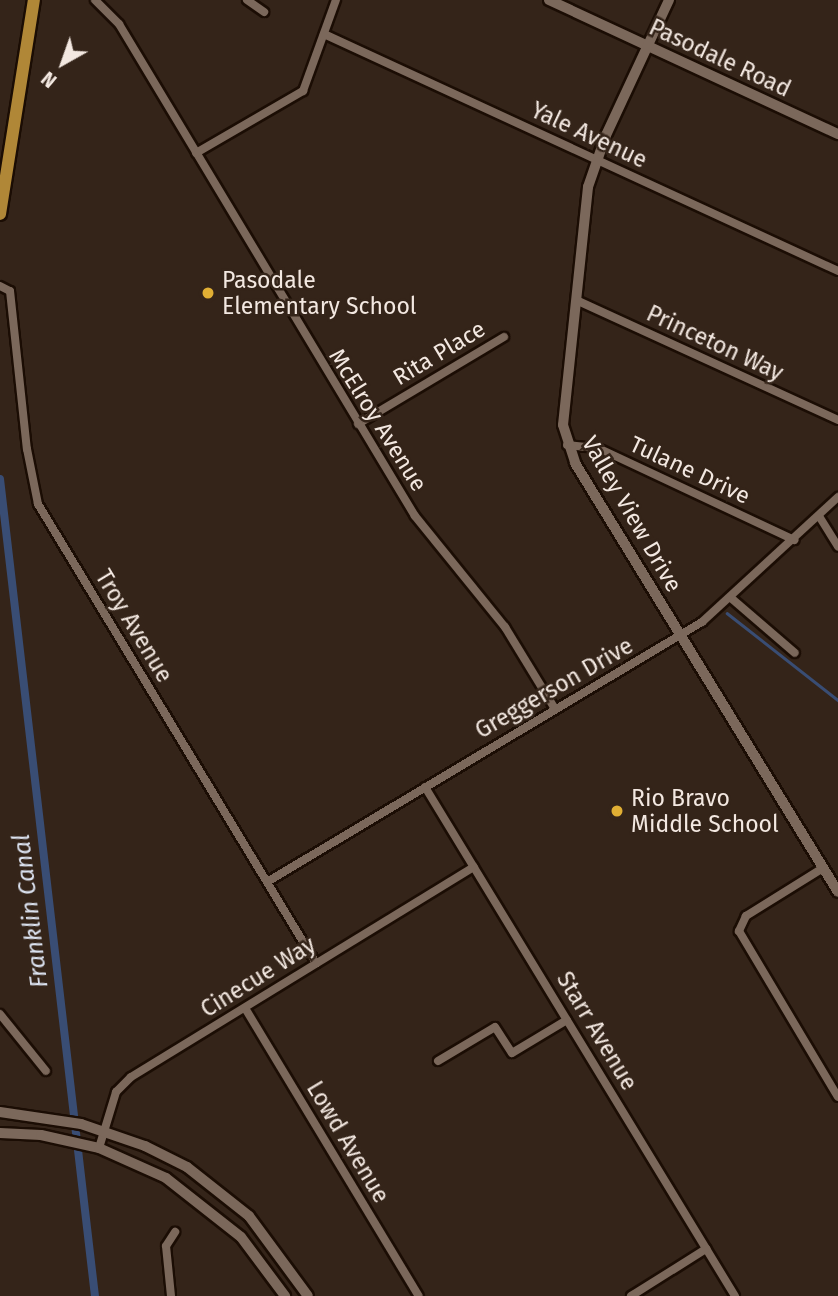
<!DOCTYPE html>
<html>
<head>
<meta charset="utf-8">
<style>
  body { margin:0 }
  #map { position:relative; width:838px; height:1296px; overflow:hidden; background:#342419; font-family:"Fira Sans",sans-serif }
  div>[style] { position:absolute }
  .stream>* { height:2.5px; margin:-1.25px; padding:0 1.25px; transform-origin:1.25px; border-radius:1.25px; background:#394d74 }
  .canal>* { height:8px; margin:-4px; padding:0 4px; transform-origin:4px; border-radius:4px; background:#394d74 }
  .roads { filter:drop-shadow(2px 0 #1b0d04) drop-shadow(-2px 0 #1b0d04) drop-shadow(0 2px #1b0d04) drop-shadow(0 -2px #1b0d04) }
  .minor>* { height:8px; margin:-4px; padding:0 4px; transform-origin:4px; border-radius:4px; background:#7b685b }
  .tertiary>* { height:10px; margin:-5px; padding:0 5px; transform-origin:5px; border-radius:5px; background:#7b685b }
  .secondary>* { height:10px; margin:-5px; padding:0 5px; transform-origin:5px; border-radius:5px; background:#7b685b }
  .primary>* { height:12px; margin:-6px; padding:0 6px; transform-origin:6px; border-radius:6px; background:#b08737 }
  .dots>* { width:19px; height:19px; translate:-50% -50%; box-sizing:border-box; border:4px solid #342419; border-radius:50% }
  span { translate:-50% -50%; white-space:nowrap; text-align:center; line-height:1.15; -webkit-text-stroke:5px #342419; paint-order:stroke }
  .street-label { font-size:23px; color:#f3e8e1 }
  .poi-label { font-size:23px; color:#f3e8e1 }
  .left { translate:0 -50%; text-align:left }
  .water-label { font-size:24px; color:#dde4f2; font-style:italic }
  .north { position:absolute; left:28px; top:28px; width:70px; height:70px; -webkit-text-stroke:5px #342419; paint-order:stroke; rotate:220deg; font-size:19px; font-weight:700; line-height:28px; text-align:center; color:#f3e8e1 }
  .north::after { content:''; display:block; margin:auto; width:24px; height:32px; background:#f3e8e1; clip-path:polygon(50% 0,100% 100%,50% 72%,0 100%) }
</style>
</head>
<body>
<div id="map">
  <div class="stream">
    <div style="left:727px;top:613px;width:141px;rotate:38.1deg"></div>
  </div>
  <div class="canal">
    <div style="left:0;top:479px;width:823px;rotate:83.37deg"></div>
  </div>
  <div class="roads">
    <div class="minor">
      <div style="left:95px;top:0;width:34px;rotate:45deg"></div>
      <div style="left:119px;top:24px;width:574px;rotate:58.97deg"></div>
      <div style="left:415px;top:516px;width:143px;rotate:51deg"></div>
      <div style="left:505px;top:627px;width:96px;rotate:58.6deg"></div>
      <div style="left:247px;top:0;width:21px;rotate:35deg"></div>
      <div style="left:324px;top:34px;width:566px;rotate:24.75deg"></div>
      <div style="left:196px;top:153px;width:124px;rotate:-30.1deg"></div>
      <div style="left:303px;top:91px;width:97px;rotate:-70.1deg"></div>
      <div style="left:0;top:286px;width:11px;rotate:27deg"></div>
      <div style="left:10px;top:291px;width:159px;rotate:83.9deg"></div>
      <div style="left:27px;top:449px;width:56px;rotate:78.7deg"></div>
      <div style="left:38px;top:504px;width:537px;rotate:58.8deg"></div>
      <div style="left:576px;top:300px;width:288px;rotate:24.6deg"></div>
      <div style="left:358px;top:424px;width:170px;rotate:-30.8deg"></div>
      <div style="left:567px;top:445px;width:31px;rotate:6deg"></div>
      <div style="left:598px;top:448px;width:217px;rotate:25.1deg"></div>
      <div style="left:819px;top:516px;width:36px;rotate:58deg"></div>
      <div style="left:731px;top:598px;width:84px;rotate:40.7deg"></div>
      <div style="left:425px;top:787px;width:596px;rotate:58.66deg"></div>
      <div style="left:823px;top:868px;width:91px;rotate:148.1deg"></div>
      <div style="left:746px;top:916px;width:17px;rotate:115deg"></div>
      <div style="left:739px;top:931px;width:193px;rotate:59.2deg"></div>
      <div style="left:267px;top:882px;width:507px;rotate:-30.87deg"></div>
      <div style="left:702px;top:622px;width:185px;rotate:-42.6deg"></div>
      <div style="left:245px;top:1008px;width:336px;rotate:58.9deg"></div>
      <div style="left:0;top:1014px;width:73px;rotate:51.1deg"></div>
      <div style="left:438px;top:1061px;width:66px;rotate:-30.8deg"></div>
      <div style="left:495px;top:1027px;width:31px;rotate:57deg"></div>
      <div style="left:512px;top:1053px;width:64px;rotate:-31deg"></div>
      <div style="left:99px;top:1148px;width:59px;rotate:-73.1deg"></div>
      <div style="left:116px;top:1092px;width:21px;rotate:-45deg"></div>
      <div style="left:131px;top:1077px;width:402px;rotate:-31.5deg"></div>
      <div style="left:171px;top:1296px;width:50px;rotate:-95.7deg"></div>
      <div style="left:166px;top:1246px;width:17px;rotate:-57deg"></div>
      <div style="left:631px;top:1296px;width:89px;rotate:-32.1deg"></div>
    </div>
    <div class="tertiary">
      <div style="left:549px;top:0;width:319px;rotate:24.9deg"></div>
      <div style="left:669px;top:0;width:149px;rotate:115deg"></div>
      <div style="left:606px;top:135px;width:55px;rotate:109.1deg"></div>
      <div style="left:588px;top:187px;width:239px;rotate:96deg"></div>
      <div style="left:563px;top:425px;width:40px;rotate:72deg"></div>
      <div style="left:575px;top:463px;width:503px;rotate:58.49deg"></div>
    </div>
    <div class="secondary">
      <div style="left:0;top:1112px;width:82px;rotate:8.4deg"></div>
      <div style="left:81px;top:1124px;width:68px;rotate:19deg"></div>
      <div style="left:145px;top:1146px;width:47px;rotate:26.6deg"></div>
      <div style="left:187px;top:1167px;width:79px;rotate:38.3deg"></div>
      <div style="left:249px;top:1216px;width:99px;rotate:53.6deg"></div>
      <div style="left:0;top:1133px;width:41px;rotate:2.8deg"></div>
      <div style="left:41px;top:1135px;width:59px;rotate:12.6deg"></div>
      <div style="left:99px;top:1148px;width:73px;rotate:24.1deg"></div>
      <div style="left:166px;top:1178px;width:95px;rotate:38.2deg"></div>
      <div style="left:241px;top:1237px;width:74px;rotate:53.3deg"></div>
    </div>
    <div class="primary">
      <div style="left:0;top:214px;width:217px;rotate:-81deg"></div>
    </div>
  </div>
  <div class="dots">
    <div style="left:208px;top:293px;background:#e1af34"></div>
    <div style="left:617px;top:811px;background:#e1af34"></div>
  </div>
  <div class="street-label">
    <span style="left:720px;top:58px;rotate:25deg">Pasodale Road</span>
    <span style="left:589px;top:135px;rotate:25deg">Yale Avenue</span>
    <span style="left:715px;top:343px;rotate:25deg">Princeton Way</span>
    <span style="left:439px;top:353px;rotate:-31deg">Rita Place</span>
    <span style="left:378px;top:420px;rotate:58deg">McElroy Avenue</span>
    <span style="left:690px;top:470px;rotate:25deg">Tulane Drive</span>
    <span style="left:632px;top:514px;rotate:60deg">Valley View Drive</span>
    <span style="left:134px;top:626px;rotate:59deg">Troy Avenue</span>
    <span style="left:554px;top:688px;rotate:-30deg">Greggerson Drive</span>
    <span style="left:258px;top:977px;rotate:-32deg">Cinecue Way</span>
    <span style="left:597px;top:1031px;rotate:59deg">Starr Avenue</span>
    <span style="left:348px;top:1142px;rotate:59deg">Lowd Avenue</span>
  </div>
  <div class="poi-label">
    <span class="left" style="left:222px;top:293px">Pasodale<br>Elementary School</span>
    <span class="left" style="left:631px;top:811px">Rio Bravo<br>Middle School</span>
  </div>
  <div class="water-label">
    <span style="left:31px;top:911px;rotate:-97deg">Franklin Canal</span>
  </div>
  <div class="north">N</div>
</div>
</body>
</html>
